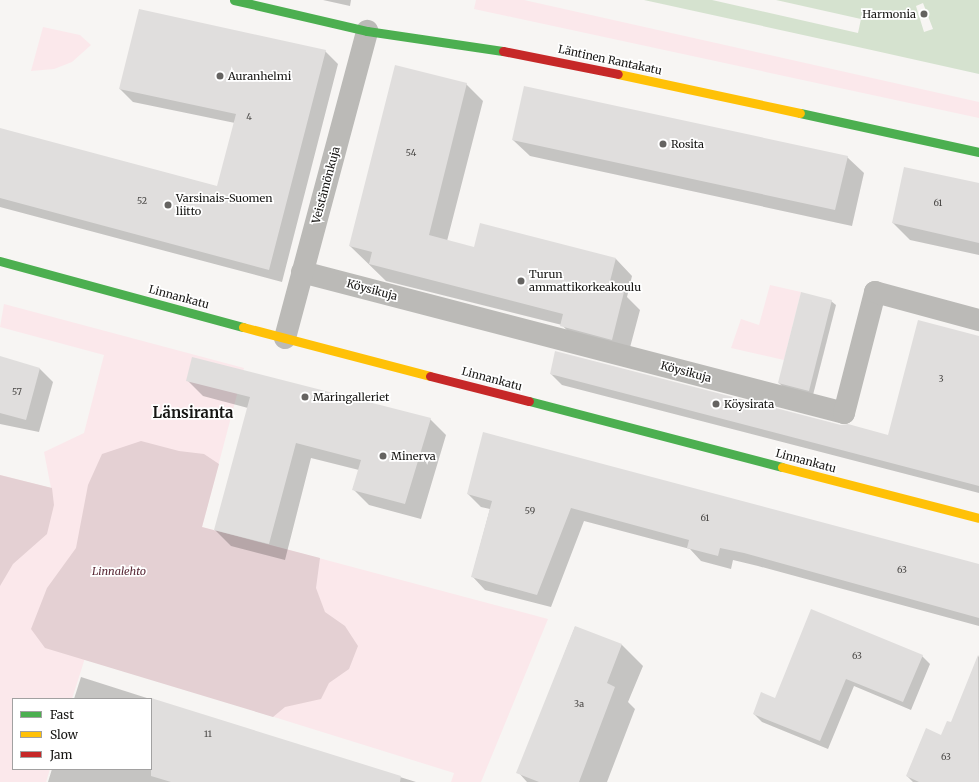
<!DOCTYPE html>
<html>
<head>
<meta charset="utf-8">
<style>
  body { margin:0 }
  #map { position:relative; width:979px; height:782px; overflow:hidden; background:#f7f5f3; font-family:Merriweather,serif }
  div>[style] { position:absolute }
  .green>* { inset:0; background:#fbe8eb }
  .forest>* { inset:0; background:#e4d0d3 }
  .water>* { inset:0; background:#d5e2cf }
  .pier>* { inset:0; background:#f7f5f3 }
  .shadow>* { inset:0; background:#0003 }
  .building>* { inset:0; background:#e0dedd }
  .street>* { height:22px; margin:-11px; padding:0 11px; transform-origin:11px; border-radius:11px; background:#bbbab7 }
  .fast>* { height:9px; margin:-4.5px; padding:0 4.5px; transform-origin:4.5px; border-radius:4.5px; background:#4caf50 }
  .slow>* { height:9px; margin:-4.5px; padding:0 4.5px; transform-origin:4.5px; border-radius:4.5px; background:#ffc107 }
  .jam>* { height:9px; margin:-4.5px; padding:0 4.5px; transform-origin:4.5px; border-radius:4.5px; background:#c62828 }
  .dots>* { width:11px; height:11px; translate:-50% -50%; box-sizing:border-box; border:2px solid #fff; border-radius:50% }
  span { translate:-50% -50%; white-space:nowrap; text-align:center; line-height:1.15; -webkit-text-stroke:3.5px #fff; paint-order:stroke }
  .number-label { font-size:9px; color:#4a4846 }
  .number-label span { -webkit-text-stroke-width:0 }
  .poi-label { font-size:11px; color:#161513 }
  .right { translate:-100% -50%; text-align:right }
  .left { translate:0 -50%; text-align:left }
  .street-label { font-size:11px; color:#161513 }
  .park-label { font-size:11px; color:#5a2a37; font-style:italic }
  .district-label { font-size:15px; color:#161513; font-weight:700 }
  .legend { position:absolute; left:12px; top:698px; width:140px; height:72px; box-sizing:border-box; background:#fff; border:1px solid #a2a1a1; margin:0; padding:5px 7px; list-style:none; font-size:12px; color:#161513 }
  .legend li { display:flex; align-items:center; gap:8px; height:20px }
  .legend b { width:20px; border:1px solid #a2a1a1 }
</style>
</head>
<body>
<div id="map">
  <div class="green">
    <div style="clip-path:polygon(476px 0,524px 0,979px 102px,979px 118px,474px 9px)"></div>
    <div style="clip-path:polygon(43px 27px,80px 35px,91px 45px,72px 62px,54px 69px,31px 71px)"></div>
    <div style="clip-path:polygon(770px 285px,801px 292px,784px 360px,731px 348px,741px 319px,759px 325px)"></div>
    <div style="clip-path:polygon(4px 304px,244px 368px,202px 527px,548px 619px,481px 782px,451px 782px,454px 773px,85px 658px,72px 699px,13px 699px,13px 769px,50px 769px,46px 782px,0 782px,0 475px,51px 488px,44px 452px,84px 433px,104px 355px,0 327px)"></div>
  </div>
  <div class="forest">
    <div style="clip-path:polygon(141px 441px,179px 451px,204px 454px,219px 464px,202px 527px,320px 558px,316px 588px,325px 612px,345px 626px,358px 646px,349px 669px,329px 683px,321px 699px,285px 707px,273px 717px,45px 648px,31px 629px,47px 588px,76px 548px,88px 485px,102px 454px)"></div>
    <div style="clip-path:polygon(0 475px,52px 488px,54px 505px,47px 534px,13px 564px,0 586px)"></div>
  </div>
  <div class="water">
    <div style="clip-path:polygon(evenodd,644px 0,979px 0,979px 74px,867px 49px,644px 0,923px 3px,933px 29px,924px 32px,916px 6px,923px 3px)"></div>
  </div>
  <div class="pier">
    <div style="clip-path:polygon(712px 0,776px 0,861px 19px,858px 33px)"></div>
  </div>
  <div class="shadow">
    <div style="clip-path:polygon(323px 0,351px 0,350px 6px)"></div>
    <div style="clip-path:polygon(325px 51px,338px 64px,282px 282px,0 207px,0 129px,218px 187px,235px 123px,133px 102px,120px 89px)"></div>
    <div style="clip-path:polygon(466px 84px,483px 101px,447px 241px,474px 249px,616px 259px,632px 276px,627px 297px,640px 310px,628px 355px,578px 342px,562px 325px,386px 281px,350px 246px)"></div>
    <div style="clip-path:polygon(513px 140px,847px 157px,864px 173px,852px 226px,530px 156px)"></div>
    <div style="clip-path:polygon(979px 184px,979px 255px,910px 240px,893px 223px)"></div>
    <div style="clip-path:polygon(831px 301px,836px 305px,813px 395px,783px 387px,779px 383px)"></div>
    <div style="clip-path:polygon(979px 337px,979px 493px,562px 385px,551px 374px,888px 436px)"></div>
    <div style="clip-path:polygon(0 358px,40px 369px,53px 382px,39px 432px,0 424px)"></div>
    <div style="clip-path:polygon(187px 380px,430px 419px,446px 435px,421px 519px,369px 505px,353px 489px,359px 470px,311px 458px,285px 560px,231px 546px,215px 530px,248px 408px,203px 396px)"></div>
    <div style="clip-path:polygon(484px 433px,979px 566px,979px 626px,758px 566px,733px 560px,731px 569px,701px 561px,690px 549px,584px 521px,551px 607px,485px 590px,472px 576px,490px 509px,481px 507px,468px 494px)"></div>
    <div style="clip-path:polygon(575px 627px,622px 645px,643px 666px,628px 702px,635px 709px,607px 782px,527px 782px,518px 772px)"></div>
    <div style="clip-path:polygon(979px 655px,979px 782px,913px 782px,907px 776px,951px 724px)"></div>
    <div style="clip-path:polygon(922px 656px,930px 664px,911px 710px,854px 686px,828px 749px,762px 722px,754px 714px,776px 699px)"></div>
    <div style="clip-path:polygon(81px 677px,150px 699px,74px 699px)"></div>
    <div style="clip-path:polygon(151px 699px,416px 782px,48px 782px,52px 769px,151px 769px)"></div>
  </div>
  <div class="building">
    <div style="clip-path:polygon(139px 9px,326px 50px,269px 270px,0 198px,0 128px,217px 186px,236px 114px,119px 89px)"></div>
    <div style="clip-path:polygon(395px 65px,467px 83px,429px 235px,474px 247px,480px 223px,616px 258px,608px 289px,624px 292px,612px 340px,560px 326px,563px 314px,369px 264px,372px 252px,349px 246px)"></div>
    <div style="clip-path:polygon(524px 86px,848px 156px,835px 210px,512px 140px)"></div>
    <div style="clip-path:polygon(904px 167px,979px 183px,979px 243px,892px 223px)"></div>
    <div style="clip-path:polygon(801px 292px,832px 300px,809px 391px,778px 383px)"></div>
    <div style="clip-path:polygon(918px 320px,979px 336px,979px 486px,550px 374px,555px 351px,841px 425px,848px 424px,888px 435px)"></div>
    <div style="clip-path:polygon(0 356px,40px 368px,26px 420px,0 413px)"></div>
    <div style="clip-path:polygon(192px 357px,431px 418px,405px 504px,352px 490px,361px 460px,296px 443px,269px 544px,214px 530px,250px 397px,186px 381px)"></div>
    <div style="clip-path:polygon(483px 432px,979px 564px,979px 618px,744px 553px,720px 548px,718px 556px,687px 548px,689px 540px,571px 508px,537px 595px,471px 577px,492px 501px,467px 494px)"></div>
    <div style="clip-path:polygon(811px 609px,923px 655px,903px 702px,846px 679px,820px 741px,753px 714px,761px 692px,775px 698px)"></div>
    <div style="clip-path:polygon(575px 626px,622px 644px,607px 683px,615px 687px,579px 782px,539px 782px,516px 773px)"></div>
    <div style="clip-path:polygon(978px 655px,979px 782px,919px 782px,906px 776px,926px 728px,941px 735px,947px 721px,951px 722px)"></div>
    <div style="clip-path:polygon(151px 698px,401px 776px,400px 782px,171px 782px,151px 776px)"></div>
  </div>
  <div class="street">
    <div style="left:302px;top:272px;width:560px;rotate:14.58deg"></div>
    <div style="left:844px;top:413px;width:125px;rotate:-75.6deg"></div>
    <div style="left:875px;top:292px;width:108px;rotate:15.1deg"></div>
    <div style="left:285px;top:338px;width:318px;rotate:-75deg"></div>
  </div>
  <div class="fast">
    <div style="left:234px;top:0;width:137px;rotate:13.1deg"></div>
    <div style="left:367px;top:31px;width:137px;rotate:8.4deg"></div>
    <div style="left:800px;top:113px;width:183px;rotate:12.3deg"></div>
    <div style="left:0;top:261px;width:252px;rotate:15.2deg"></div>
    <div style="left:529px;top:401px;width:261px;rotate:14.6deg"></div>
  </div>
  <div class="slow">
    <div style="left:618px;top:74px;width:186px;rotate:12.1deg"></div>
    <div style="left:243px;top:327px;width:193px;rotate:14.7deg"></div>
    <div style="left:782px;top:467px;width:203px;rotate:14.5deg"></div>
  </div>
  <div class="jam">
    <div style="left:503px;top:51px;width:117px;rotate:11.3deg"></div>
    <div style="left:430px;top:376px;width:102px;rotate:14.2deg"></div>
  </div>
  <div class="dots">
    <div style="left:924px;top:14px;background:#656361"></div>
    <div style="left:220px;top:76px;background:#656361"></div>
    <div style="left:663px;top:144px;background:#656361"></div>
    <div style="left:168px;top:205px;background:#656361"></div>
    <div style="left:521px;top:281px;background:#656361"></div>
    <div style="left:305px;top:397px;background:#656361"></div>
    <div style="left:716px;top:404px;background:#656361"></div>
    <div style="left:383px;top:456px;background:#656361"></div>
  </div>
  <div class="number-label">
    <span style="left:249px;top:117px">4</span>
    <span style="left:411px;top:153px">54</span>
    <span style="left:142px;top:201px">52</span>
    <span style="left:938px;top:203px">61</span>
    <span style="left:941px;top:379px">3</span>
    <span style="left:17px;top:392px">57</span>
    <span style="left:530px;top:511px">59</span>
    <span style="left:705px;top:518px">61</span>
    <span style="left:902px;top:570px">63</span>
    <span style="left:857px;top:656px">63</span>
    <span style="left:579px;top:704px">3a</span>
    <span style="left:208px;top:734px">11</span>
    <span style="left:946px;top:757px">63</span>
  </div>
  <div class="poi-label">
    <span class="right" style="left:916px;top:14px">Harmonia</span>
    <span class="left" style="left:228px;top:76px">Auranhelmi</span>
    <span class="left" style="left:671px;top:144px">Rosita</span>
    <span class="left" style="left:176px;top:205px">Varsinais-Suomen<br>liitto</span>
    <span class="left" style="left:529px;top:281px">Turun<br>ammattikorkeakoulu</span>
    <span class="left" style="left:313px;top:397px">Maringalleriet</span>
    <span class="left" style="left:724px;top:404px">Köysirata</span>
    <span class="left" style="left:391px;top:456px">Minerva</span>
  </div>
  <div class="street-label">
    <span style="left:610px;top:60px;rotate:12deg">Läntinen Rantakatu</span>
    <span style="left:326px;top:185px;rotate:-75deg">Veistämönkuja</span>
    <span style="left:372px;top:290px;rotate:15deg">Köysikuja</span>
    <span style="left:179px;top:297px;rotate:15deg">Linnankatu</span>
    <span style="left:686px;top:372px;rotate:15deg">Köysikuja</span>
    <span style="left:492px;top:379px;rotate:15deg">Linnankatu</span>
    <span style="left:806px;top:461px;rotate:15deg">Linnankatu</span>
  </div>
  <div class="park-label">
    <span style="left:119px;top:571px">Linnalehto</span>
  </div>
  <div class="district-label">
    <span style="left:193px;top:413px">Länsiranta</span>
  </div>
  <ul class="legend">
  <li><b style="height:5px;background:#4caf50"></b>Fast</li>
  <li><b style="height:5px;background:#ffc107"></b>Slow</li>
  <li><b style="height:5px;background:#c62828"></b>Jam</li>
  </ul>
</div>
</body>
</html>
